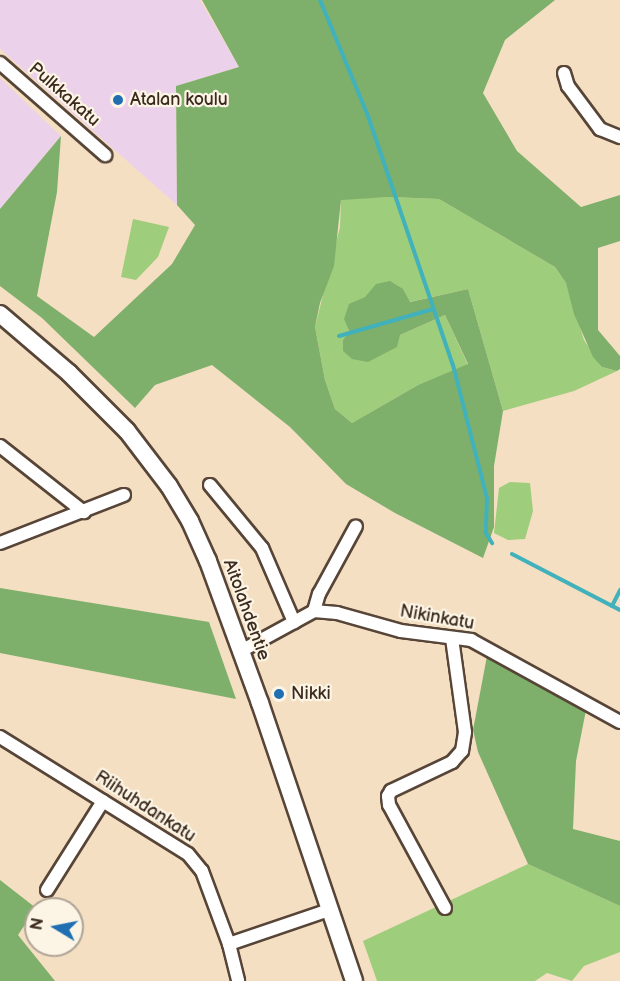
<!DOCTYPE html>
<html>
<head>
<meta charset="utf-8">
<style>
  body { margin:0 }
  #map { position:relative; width:620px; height:981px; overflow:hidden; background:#f5dfc3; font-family:"Balsamiq Sans",sans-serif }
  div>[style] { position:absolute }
  .built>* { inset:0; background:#ecd1ea }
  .green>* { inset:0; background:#9ecd7b }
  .forest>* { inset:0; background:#7eb06b }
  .stream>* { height:4px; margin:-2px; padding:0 2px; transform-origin:2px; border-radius:2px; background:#41b1bb }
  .roads { filter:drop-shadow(2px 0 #574537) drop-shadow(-2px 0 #574537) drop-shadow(0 2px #574537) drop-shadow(0 -2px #574537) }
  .minor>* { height:12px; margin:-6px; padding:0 6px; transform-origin:6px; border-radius:6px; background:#fff }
  .secondary>* { height:16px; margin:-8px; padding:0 8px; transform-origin:8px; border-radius:8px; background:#fff }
  .dots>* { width:16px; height:16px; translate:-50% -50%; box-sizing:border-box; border:3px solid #fcf5e5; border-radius:50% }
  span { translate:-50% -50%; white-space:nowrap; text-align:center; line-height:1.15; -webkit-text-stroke:4.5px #fcf5e5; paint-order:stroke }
  .street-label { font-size:18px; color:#3b2a1e }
  .poi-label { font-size:18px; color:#3b2a1e }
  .left { translate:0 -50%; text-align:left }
  .north { position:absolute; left:24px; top:897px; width:60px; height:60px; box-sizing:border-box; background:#fcf5e5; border:2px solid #afa495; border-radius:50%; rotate:280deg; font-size:16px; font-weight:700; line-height:24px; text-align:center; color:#3b2a1e }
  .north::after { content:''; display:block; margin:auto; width:21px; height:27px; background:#1f6fb2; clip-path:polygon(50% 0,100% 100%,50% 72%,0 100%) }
</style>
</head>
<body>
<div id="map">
  <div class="built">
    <div style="clip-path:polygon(0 0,200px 0,239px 67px,176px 86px,177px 205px,0 49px)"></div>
    <div style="clip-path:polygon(0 78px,61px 136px,0 209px)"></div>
  </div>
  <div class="green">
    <div style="clip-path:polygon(390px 197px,439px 199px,555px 267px,566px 283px,584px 340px,602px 367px,617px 371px,574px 391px,503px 411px,468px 289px,409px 302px,403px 289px,365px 297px,345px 319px,349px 332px,343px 340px,400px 335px,445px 315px,468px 365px,418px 385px,352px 423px,335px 409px,325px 380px,315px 327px,340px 227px,341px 199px)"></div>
    <div style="clip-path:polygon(133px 219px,169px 227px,158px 257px,136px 280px,121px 277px)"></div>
    <div style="clip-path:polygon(510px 482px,530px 483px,533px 511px,525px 539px,508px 540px,494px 533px,499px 488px)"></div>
    <div style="clip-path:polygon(528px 864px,620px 906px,620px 952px,584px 966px,572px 981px,547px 973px,535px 981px,377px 981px,363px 941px)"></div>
  </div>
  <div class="forest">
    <div style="clip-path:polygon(202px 0,555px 0,505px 40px,483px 93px,517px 151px,581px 207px,620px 195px,620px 241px,598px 248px,598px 330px,620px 356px,620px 369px,617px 371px,602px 367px,593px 357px,574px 314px,566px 283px,555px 267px,439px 199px,390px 197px,341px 200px,334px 266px,320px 303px,315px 327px,325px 380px,335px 409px,352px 423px,418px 385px,468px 364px,445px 315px,400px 335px,397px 347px,368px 362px,352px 359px,343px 351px,343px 340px,349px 331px,344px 319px,349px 304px,365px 297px,376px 284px,390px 281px,403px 289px,410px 302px,468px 289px,503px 411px,494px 466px,494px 527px,483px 558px,395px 513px,346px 484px,290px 427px,212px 365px,155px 385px,135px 408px,42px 318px,0 286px,0 209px,61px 136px,57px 192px,37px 296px,94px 337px,172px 264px,195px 225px,177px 205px,176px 86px,239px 67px)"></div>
    <div style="clip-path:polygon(0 588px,209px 622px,236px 699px,0 653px)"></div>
    <div style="clip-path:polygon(487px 656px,586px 710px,576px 761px,573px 829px,620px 841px,620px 906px,528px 864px,478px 752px,473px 730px)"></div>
    <div style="clip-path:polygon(0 880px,36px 908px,18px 935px,55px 981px,0 981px)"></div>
  </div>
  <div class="stream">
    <div style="left:320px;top:0;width:126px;rotate:67.5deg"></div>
    <div style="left:368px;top:116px;width:263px;rotate:71.2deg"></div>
    <div style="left:453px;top:365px;width:137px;rotate:75.7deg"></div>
    <div style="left:487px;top:498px;width:35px;rotate:92deg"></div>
    <div style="left:486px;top:533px;width:12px;rotate:59deg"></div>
    <div style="left:339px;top:336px;width:98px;rotate:-16deg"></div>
    <div style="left:512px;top:554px;width:122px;rotate:27.4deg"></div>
    <div style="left:612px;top:606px;width:18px;rotate:-63deg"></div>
  </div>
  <div class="roads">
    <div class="minor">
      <div style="left:0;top:63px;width:140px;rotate:41.2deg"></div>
      <div style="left:564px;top:73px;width:14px;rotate:73deg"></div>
      <div style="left:568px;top:86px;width:54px;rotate:53.3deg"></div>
      <div style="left:600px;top:129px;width:22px;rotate:22deg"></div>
      <div style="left:0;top:446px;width:107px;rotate:38.2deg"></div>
      <div style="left:210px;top:485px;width:82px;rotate:50.5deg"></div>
      <div style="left:262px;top:548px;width:81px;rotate:66.6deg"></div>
      <div style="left:0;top:543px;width:133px;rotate:-21.2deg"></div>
      <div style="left:314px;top:611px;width:18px;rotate:-74deg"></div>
      <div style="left:319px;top:594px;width:77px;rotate:-61.4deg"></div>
      <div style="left:241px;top:651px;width:83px;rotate:-28.7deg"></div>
      <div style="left:314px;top:611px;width:23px;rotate:5deg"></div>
      <div style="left:337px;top:613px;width:66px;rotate:15.7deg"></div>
      <div style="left:401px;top:631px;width:71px;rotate:7.3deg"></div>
      <div style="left:471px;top:640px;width:170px;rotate:28.8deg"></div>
      <div style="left:0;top:737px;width:221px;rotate:31.9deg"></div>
      <div style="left:188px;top:854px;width:22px;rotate:51deg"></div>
      <div style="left:202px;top:871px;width:78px;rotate:69.7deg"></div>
      <div style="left:229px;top:944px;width:106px;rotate:-18.8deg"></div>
      <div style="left:47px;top:890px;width:105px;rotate:-57.8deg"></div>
      <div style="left:445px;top:908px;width:117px;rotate:-118.5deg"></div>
      <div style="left:389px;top:805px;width:9px;rotate:-96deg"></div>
      <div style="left:388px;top:796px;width:6px;rotate:-59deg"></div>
      <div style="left:391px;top:791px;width:68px;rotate:-25.4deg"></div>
      <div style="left:452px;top:762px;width:15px;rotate:-48deg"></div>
      <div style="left:462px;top:751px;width:19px;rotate:-81deg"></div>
      <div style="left:465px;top:732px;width:95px;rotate:-97.9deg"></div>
      <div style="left:229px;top:944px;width:38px;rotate:76deg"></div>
    </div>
    <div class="secondary">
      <div style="left:0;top:314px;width:91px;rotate:40.5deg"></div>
      <div style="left:69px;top:373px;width:82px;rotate:45deg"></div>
      <div style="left:127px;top:431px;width:69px;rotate:52.6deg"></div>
      <div style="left:169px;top:486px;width:41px;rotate:59deg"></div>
      <div style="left:190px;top:521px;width:44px;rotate:65.8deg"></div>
      <div style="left:208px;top:561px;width:151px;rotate:69.9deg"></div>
      <div style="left:260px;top:703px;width:293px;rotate:71.3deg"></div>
    </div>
  </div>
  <div class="dots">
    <div style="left:118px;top:100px;background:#1f6fb2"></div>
    <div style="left:279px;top:694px;background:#1f6fb2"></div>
  </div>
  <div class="street-label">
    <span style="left:64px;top:95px;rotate:41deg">Pulkkakatu</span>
    <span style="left:246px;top:610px;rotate:70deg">Aitolahdentie</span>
    <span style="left:437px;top:618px;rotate:10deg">Nikinkatu</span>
    <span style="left:145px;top:807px;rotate:33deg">Riihuhdankatu</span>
  </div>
  <div class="poi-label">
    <span class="left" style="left:130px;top:100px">Atalan koulu</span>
    <span class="left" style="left:291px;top:694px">Nikki</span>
  </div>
  <div class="north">N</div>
</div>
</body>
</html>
